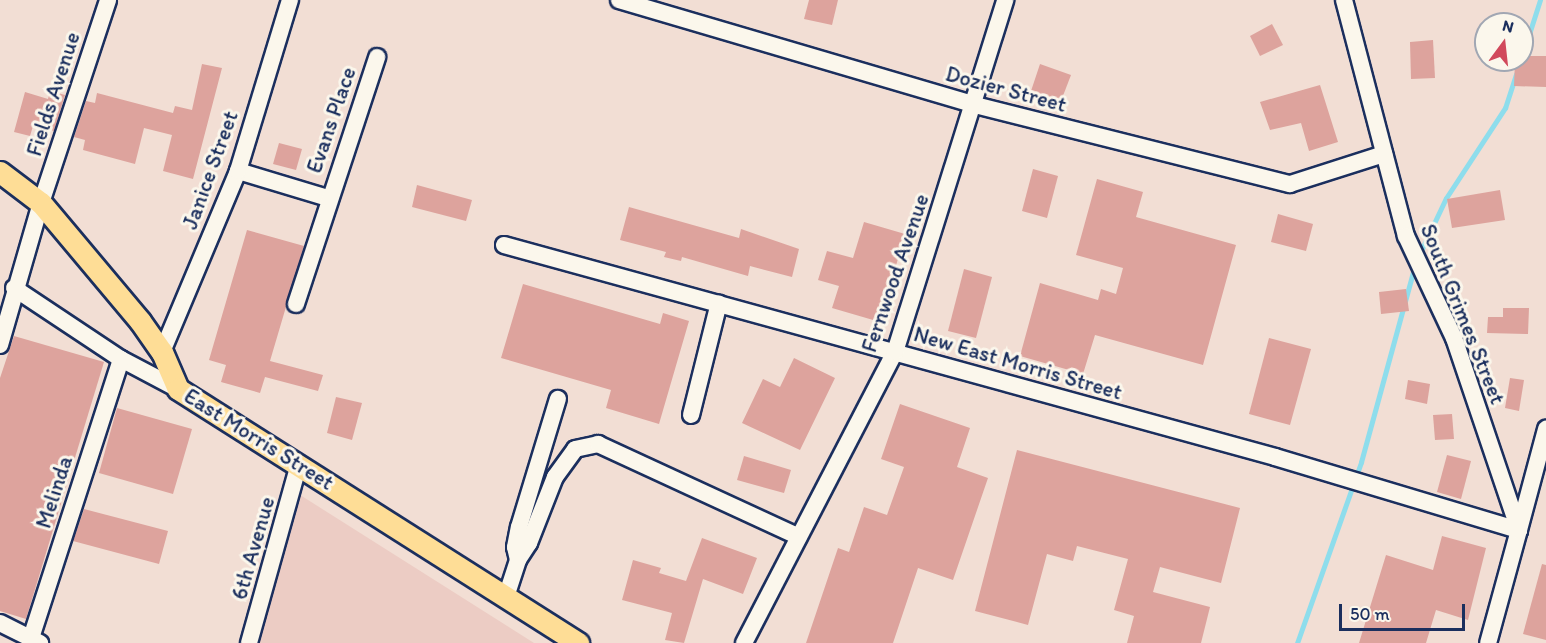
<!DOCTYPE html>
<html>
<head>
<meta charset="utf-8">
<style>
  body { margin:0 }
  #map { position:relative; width:1546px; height:643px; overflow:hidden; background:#f2ded4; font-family:Itim,sans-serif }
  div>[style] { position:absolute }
  .built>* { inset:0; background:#ecccc4 }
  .stream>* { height:5px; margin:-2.5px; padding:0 2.5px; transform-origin:2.5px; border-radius:2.5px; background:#8eddec }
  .building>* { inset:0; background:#dda39d }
  .roads { filter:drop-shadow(2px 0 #1b2f5e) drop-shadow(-2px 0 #1b2f5e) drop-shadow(0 2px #1b2f5e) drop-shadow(0 -2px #1b2f5e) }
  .minor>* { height:16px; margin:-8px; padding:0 8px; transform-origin:8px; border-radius:8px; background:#fbf7ec }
  .major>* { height:21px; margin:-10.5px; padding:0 10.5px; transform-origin:10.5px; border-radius:10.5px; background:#fedd96 }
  span { translate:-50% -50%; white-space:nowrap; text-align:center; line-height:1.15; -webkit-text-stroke:6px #fbf7ec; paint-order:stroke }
  .street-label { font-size:22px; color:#1b2f5e }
  .north { position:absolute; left:1474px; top:12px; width:60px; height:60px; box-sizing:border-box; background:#fbf7ec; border:2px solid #a1a7b3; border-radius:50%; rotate:15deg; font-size:16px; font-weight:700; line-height:24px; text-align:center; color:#1b2f5e }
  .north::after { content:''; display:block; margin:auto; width:21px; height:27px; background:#d1495b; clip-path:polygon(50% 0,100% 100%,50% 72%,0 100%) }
  .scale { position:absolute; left:1339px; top:604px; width:126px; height:27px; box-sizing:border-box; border:3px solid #1b2f5e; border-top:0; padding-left:8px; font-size:18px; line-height:21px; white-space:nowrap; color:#1b2f5e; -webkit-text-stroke:4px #fbf7ec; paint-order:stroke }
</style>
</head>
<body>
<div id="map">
  <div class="built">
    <div style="clip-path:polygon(297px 493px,534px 643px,257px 643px)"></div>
  </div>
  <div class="stream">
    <div style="left:1522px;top:56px;width:59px;rotate:-72.2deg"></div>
    <div style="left:1419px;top:255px;width:63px;rotate:-64.7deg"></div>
    <div style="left:1446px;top:198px;width:108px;rotate:-56.8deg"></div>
    <div style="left:1505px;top:108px;width:36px;rotate:-72deg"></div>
    <div style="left:1297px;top:643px;width:192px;rotate:-70.5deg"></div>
    <div style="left:1361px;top:462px;width:205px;rotate:-74.7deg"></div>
  </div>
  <div class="building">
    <div style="clip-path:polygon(809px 0,838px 0,832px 25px,804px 19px)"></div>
    <div style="clip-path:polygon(1272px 24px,1283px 45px,1260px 56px,1250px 36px)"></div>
    <div style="clip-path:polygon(1433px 40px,1435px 78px,1411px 79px,1410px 42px)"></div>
    <div style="clip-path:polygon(1522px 56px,1546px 56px,1546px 87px,1514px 86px,1515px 60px,1522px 60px)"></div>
    <div style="clip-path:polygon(202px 64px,222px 68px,193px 179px,163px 171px,172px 135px,144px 128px,135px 164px,83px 150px,85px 140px,74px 137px,86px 101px,95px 103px,97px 93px,173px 113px,175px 106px,192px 110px)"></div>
    <div style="clip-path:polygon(1040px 64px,1071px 75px,1061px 101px,1031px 91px)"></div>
    <div style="clip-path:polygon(1320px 85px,1338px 142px,1309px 151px,1301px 123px,1270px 130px,1260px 102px)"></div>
    <div style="clip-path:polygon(50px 91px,65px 95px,54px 131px,33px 126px,30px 136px,14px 132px,25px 92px,48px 99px)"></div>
    <div style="clip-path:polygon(279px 143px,302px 149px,296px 170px,273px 164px)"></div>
    <div style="clip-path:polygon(1033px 169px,1058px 176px,1047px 218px,1022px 211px)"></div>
    <div style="clip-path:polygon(1097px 179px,1143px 192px,1136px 217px,1236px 245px,1203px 365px,1095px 335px,1083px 374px,1020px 356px,1040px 283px,1098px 300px,1101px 289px,1116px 294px,1123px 268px,1076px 255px)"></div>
    <div style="clip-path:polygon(417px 185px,472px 200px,466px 221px,412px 207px)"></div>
    <div style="clip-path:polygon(1500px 190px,1505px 220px,1452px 228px,1447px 199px)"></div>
    <div style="clip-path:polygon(629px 207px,739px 238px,741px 229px,799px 249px,792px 277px,750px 266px,748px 276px,682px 257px,681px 261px,664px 257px,666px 252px,620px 240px)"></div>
    <div style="clip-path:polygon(1278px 214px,1313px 224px,1306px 251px,1271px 242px)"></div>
    <div style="clip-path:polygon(864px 222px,905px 234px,880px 322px,832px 308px,839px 286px,818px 280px,827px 251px,853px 258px)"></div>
    <div style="clip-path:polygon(247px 230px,304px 246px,270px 361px,323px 375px,318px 391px,265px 377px,260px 393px,221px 382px,226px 365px,209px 360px)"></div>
    <div style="clip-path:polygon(964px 269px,992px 277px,976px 338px,948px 331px)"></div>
    <div style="clip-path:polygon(523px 284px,660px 324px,663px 313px,689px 321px,659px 424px,606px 408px,611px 390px,501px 358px)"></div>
    <div style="clip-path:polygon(1406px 289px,1409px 311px,1381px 314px,1379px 292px)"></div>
    <div style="clip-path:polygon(1503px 308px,1529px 308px,1528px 334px,1487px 333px,1488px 317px,1503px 317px)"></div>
    <div style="clip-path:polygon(14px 336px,104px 362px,26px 619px,0 611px,0 378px)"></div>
    <div style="clip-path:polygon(1269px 338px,1311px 349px,1290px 425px,1249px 414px)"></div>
    <div style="clip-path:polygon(794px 358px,835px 378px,800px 450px,742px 423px,763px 379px,780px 387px)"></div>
    <div style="clip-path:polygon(1510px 378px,1524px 380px,1519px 411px,1505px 408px)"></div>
    <div style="clip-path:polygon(1408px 380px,1430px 384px,1427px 404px,1405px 399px)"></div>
    <div style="clip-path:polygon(336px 397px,362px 403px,352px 440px,327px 433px)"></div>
    <div style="clip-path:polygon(900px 404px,970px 428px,957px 467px,988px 478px,953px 580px,918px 568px,893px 643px,806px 643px,838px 548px,849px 552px,864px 507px,887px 515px,904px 467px,881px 459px)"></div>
    <div style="clip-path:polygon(117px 408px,192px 429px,173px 494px,99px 473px)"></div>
    <div style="clip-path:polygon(1452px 414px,1454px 439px,1435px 440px,1433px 415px)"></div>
    <div style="clip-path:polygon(1017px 450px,1240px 508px,1221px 583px,1160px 567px,1153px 592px,1210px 607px,1201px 643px,1127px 643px,1134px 616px,1114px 610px,1128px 559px,1077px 546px,1073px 561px,1047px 554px,1028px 625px,975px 611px)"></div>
    <div style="clip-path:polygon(1447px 455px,1471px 461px,1461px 499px,1437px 492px)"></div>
    <div style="clip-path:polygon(744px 456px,791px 470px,784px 493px,737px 480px)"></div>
    <div style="clip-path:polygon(84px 509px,168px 531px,159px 564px,73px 541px)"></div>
    <div style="clip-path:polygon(1442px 536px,1486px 548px,1468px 620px,1436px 610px,1426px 643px,1359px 643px,1386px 555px,1433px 570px)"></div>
    <div style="clip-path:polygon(702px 538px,757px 558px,743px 594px,703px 579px,684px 643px,665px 640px,672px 613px,622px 600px,633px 560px,661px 568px,659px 573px,686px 581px)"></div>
    <div style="clip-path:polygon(1542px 564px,1546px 565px,1546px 640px,1523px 634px)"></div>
  </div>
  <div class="roads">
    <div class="minor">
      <div style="left:619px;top:0;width:371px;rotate:16.4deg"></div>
      <div style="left:975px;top:105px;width:325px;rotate:14.1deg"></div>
      <div style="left:1290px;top:184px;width:99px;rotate:-17.7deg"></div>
      <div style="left:1344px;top:0;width:244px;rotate:75.3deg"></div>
      <div style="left:1406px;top:236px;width:113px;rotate:64.8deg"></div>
      <div style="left:1454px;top:338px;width:203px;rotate:71.3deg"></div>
      <div style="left:1519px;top:530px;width:117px;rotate:105.3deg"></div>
      <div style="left:238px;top:171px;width:94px;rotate:16.7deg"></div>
      <div style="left:504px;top:245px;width:800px;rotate:15.37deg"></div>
      <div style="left:1275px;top:457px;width:255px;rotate:16.7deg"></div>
      <div style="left:1519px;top:530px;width:105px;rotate:-75deg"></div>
      <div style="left:14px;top:288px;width:128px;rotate:33.6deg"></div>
      <div style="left:121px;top:359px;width:64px;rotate:27.8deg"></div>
      <div style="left:296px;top:304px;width:260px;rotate:-71.8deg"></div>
      <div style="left:0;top:345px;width:148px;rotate:-73.9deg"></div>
      <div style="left:41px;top:203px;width:214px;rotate:-71.7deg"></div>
      <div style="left:162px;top:352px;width:196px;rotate:-67.2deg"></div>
      <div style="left:238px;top:171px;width:179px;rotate:-73.1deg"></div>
      <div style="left:691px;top:415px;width:115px;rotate:-76deg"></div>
      <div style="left:518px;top:560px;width:13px;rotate:-103deg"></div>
      <div style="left:515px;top:547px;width:20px;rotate:-79deg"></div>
      <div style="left:519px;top:527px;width:134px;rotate:-73.1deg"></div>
      <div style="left:506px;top:597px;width:39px;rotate:-72deg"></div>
      <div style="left:518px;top:560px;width:20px;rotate:-57deg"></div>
      <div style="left:529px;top:543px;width:71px;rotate:-68.5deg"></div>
      <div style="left:555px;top:477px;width:34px;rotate:-54deg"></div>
      <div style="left:575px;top:449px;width:24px;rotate:-12deg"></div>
      <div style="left:598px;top:444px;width:221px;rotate:24.8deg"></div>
      <div style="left:0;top:623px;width:45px;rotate:26.6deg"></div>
      <div style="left:31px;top:638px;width:293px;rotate:-72.1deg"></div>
      <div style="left:249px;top:643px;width:186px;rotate:-74.4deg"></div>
      <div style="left:744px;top:643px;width:328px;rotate:-62.6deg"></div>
      <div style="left:895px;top:352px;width:369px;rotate:-72.6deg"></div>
    </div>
    <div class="major">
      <div style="left:0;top:172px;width:51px;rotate:37.1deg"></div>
      <div style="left:41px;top:203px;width:154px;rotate:50deg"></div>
      <div style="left:140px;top:321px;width:38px;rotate:55deg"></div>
      <div style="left:162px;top:352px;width:40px;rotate:66.6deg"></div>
      <div style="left:178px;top:389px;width:474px;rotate:32.4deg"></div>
    </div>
  </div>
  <div class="street-label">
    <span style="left:1006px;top:89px;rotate:15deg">Dozier Street</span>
    <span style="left:53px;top:94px;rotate:-72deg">Fields Avenue</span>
    <span style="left:331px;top:120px;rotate:-71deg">Evans Place</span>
    <span style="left:210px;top:170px;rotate:-70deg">Janice Street</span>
    <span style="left:895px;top:273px;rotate:-71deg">Fernwood Avenue</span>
    <span style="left:1463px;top:314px;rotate:68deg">South Grimes Street</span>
    <span style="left:1018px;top:363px;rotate:16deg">New East Morris Street</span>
    <span style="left:259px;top:439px;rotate:32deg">East Morris Street</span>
    <span style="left:54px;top:492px;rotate:-72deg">Melinda</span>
    <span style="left:253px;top:548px;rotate:-74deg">6th Avenue</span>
  </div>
  <div class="north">N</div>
  <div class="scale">50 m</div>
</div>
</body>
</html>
